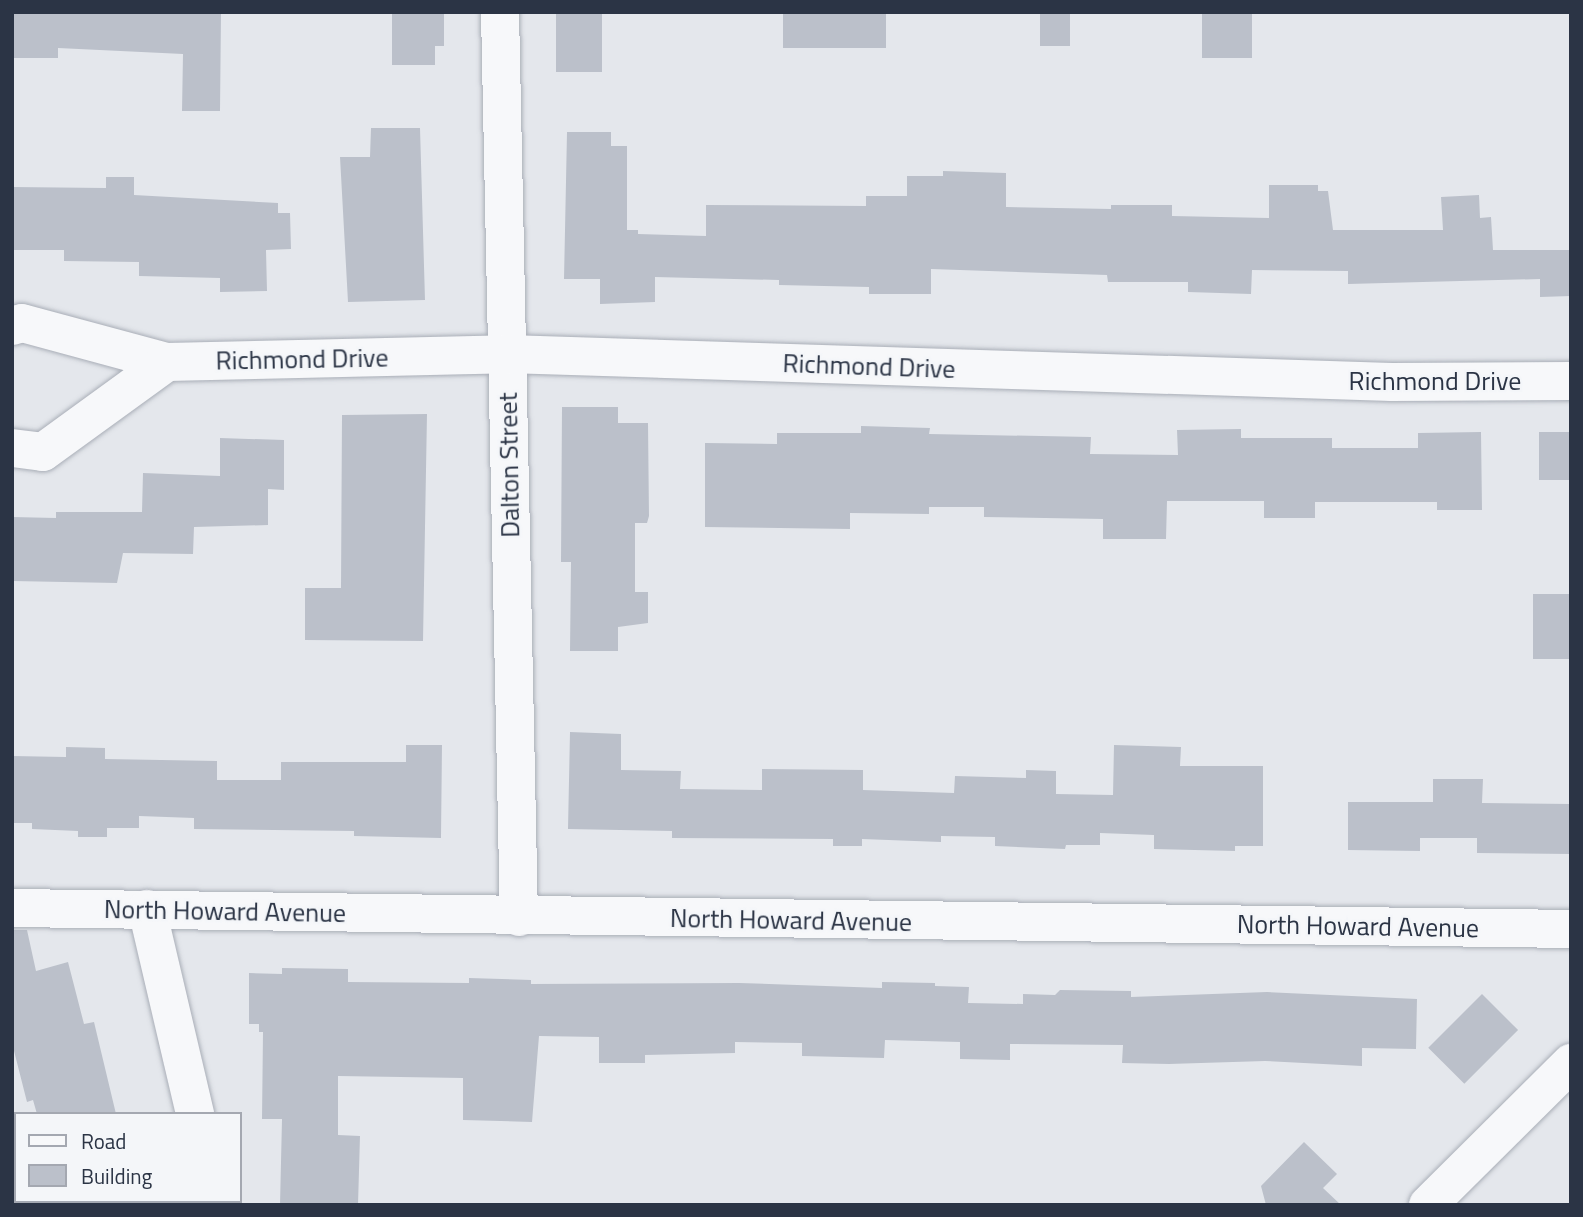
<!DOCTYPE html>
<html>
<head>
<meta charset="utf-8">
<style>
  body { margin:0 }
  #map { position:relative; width:1583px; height:1217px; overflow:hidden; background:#e4e7ec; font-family:"Titillium Web",sans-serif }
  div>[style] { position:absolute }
  .building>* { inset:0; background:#bbc0ca; transform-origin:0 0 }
  .roads { filter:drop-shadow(0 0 2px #a9aeb7) drop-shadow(0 0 2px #a9aeb7) }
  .minor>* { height:38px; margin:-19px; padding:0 19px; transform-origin:19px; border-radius:19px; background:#f7f8fa }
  span { translate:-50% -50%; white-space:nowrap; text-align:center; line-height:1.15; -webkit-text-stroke:5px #f4f6f9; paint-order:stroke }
  .street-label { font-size:26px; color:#2b3445 }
  .frame { position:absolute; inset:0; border:14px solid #2b3445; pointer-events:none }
  .legend { position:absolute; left:14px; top:1112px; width:228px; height:91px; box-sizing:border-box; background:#f4f6f9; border:2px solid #a4a8b1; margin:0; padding:9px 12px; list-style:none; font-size:21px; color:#2b3445 }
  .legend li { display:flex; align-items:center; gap:14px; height:35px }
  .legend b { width:35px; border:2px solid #a4a8b1 }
</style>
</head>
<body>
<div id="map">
  <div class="building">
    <i style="clip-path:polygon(12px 12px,221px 12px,220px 111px,182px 111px,183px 54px,58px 48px,58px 58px,12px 58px)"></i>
    <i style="clip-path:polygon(392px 12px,444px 12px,444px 46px,435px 46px,435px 65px,392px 65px)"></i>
    <i style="left:556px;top:12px;width:46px;height:60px"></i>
    <i style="left:783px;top:12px;width:103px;height:36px"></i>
    <i style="left:1040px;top:12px;width:30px;height:34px"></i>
    <i style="left:1202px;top:12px;width:50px;height:46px"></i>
    <i style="clip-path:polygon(371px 128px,420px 128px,425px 300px,348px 302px,340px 157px,370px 157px)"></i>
    <i style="clip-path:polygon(567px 132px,611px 132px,611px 146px,627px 146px,627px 230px,638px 230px,638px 234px,706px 236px,706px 205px,866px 206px,866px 196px,907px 196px,907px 176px,943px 176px,943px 171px,1006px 173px,1006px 207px,1111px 209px,1111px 205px,1172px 205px,1172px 216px,1269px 218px,1269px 185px,1318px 185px,1318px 191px,1328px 191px,1333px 230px,1443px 230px,1441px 197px,1479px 195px,1480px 218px,1491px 217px,1493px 250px,1571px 250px,1571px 296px,1540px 297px,1540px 279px,1348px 284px,1348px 271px,1252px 270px,1251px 294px,1188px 292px,1188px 282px,1108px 282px,1107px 275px,931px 269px,931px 294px,869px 294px,869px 287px,779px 285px,779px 280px,655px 277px,655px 302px,600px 304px,600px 279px,564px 279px)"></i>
    <i style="clip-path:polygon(106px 177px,134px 177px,134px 195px,278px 203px,278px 213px,290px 213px,291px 249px,266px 250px,267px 291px,220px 292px,220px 278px,139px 276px,139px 262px,64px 261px,64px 250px,12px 250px,12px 187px,106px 188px)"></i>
    <i style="clip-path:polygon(562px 407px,618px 407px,618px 423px,648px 423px,649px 516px,647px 523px,635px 523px,635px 592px,648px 592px,648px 623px,618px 627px,618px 651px,570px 651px,571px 562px,561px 562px)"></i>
    <i style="clip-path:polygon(427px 414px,423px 641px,305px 640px,305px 588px,341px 588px,342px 415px)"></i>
    <i style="clip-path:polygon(861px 426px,930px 428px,929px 434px,1091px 437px,1090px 454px,1178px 455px,1177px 430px,1241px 429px,1241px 438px,1332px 438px,1332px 448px,1418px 448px,1418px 433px,1481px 432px,1482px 510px,1437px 510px,1437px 502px,1315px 502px,1315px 518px,1264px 518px,1264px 501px,1167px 501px,1166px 539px,1103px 539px,1103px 519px,984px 517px,984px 507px,929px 507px,929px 514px,850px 513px,850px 529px,705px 527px,705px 443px,777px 444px,777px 433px,861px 433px)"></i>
    <i style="left:1539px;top:432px;width:32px;height:48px"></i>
    <i style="clip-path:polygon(220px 438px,284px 440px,284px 490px,268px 489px,268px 525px,194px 527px,193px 554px,123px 553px,117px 583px,12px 581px,12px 517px,56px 518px,56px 512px,142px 512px,143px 473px,220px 476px)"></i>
    <i style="left:1533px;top:594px;width:38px;height:65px"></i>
    <i style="clip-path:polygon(570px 732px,621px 734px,621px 770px,681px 771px,680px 789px,762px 790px,762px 769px,863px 770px,863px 790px,954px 793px,955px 776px,1026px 778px,1026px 770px,1056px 771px,1056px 794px,1113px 795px,1114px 745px,1181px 747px,1180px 766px,1263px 766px,1263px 846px,1235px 846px,1235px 851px,1154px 849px,1154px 835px,1100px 833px,1100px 845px,1066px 845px,1065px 849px,995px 846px,995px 837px,941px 836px,941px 842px,862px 839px,862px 846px,833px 846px,833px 839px,672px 838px,672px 831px,568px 829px)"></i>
    <i style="clip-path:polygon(406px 745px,442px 745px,441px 838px,354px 836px,354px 831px,194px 829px,194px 818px,139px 816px,139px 828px,107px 828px,107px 837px,78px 837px,78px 831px,32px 829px,32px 823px,12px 823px,12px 756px,66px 757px,66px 747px,105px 748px,105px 759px,217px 761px,217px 780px,281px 780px,281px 762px,406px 762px)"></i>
    <i style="clip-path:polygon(1433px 779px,1483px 779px,1482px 803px,1571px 804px,1571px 854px,1477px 853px,1477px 838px,1420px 838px,1420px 851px,1348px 850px,1348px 802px,1433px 802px)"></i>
    <i style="clip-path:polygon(12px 930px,27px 930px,36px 971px,68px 962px,84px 1024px,94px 1022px,116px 1114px,37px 1114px,33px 1100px,27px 1102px,12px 1043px)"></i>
    <i style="clip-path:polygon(282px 968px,348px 969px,348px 982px,469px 983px,469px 978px,531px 980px,531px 984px,739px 983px,882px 988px,882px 982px,935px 983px,935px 986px,969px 987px,968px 1003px,1023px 1004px,1023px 994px,1055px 995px,1060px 990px,1131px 991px,1131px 997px,1267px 992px,1417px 999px,1416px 1049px,1362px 1048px,1362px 1066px,1265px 1061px,1169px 1064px,1122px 1063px,1123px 1045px,1010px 1044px,1010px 1060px,960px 1059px,960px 1042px,885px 1040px,884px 1058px,802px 1056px,802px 1043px,735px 1042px,735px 1053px,645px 1055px,645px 1063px,599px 1063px,599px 1037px,539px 1036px,532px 1122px,463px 1120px,463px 1078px,338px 1076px,338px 1135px,360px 1136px,358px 1205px,280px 1205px,282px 1119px,262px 1119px,263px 1032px,259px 1032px,259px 1024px,249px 1024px,249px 973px,282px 974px)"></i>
    <i style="left:1482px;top:994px;width:51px;height:76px;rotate:45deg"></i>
    <i style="clip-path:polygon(1304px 1142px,1337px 1174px,1323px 1188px,1341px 1205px,1266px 1205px,1261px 1186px)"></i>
  </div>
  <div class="roads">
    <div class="minor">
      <i style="left:500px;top:12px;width:905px;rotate:88.8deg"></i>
      <i style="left:12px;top:326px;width:10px;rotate:-17deg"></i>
      <i style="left:22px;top:323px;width:150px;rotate:15.1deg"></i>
      <i style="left:167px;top:362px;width:340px;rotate:-1.3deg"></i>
      <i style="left:507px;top:354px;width:885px;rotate:1.81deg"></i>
      <i style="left:1392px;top:382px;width:179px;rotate:-0.3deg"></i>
      <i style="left:12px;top:448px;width:31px;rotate:7deg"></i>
      <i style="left:43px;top:452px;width:153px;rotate:-36deg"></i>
      <i style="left:12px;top:908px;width:1559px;rotate:0.77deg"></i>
      <i style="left:147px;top:909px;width:211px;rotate:76.8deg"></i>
      <i style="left:215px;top:1201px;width:4px;rotate:76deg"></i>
      <i style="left:1428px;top:1205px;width:202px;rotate:-44.8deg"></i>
    </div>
  </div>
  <div class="street-label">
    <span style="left:302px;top:359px;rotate:-1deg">Richmond Drive</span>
    <span style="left:869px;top:366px;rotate:2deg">Richmond Drive</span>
    <span style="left:1435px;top:381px">Richmond Drive</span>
    <span style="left:509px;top:465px;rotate:-91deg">Dalton Street</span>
    <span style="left:225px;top:911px;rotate:1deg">North Howard Avenue</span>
    <span style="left:791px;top:920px;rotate:1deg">North Howard Avenue</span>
    <span style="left:1358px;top:926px;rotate:1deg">North Howard Avenue</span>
  </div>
  <div class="frame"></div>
  <ul class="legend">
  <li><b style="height:9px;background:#f7f8fa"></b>Road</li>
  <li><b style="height:19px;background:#bbc0ca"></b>Building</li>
  </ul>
</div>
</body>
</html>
